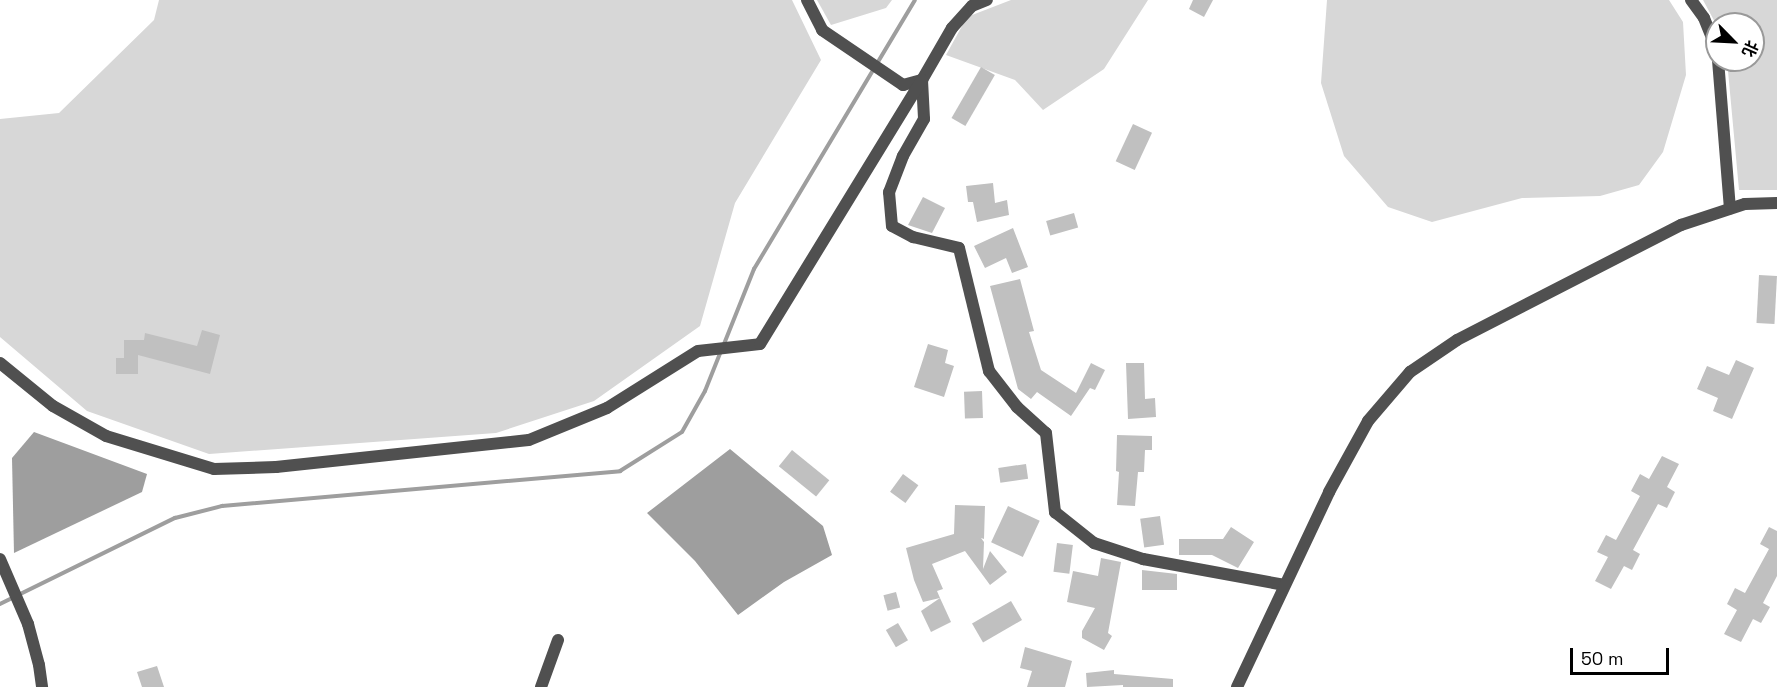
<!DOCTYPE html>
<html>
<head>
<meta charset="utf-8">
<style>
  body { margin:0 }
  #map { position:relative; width:1777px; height:687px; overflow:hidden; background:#fff; font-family:"Space Grotesk","Noto Sans SC",sans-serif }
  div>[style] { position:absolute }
  .green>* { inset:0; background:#d7d7d7 }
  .water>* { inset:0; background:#9e9e9e }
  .stream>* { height:4px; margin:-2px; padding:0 2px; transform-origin:2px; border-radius:2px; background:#9e9e9e }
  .building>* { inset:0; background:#c0c0c0; transform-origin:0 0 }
  .minor>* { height:12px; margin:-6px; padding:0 6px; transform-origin:6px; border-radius:6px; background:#505050 }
  .tertiary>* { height:12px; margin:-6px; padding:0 6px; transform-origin:6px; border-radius:6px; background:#505050 }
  span { translate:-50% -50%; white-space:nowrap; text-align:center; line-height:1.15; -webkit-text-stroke:5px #fff; paint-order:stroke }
  .north { position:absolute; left:1705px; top:12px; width:60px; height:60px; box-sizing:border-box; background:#fff; border:2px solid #999; border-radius:50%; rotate:114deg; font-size:16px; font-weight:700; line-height:24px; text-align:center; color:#000 }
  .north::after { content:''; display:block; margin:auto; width:21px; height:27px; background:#000; clip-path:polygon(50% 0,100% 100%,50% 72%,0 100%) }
  .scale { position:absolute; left:1570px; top:648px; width:99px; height:27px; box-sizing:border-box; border:3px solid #000; border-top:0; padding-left:8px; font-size:18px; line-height:21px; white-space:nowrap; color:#000; -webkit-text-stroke:4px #fff; paint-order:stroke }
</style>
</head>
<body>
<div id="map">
  <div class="green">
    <i style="clip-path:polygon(159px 0,792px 0,821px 60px,735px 203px,700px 326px,594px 401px,496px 433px,209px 454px,87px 411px,0 337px,0 119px,59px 113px,154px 20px)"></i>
    <i style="clip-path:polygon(817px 0,892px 0,886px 8px,831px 25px)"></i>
    <i style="clip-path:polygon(1011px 0,1148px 0,1104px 69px,1043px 110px,1015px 80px,946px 55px,967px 17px)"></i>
    <i style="clip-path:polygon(1327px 0,1669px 0,1683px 22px,1686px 75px,1663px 152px,1639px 185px,1600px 196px,1522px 198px,1432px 222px,1388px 207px,1344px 156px,1321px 83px)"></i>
    <i style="clip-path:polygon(1703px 0,1777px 0,1777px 190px,1739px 190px,1727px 60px,1753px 60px,1753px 24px,1717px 26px)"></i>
  </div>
  <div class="water">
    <i style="clip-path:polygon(34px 432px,147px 474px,142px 492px,14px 553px,12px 458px)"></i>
    <i style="clip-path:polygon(730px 449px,823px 526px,832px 555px,784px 582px,738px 615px,695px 561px,647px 513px)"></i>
  </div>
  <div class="stream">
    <i style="left:724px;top:344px;width:81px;rotate:-68.2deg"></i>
    <i style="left:754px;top:269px;width:313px;rotate:-59.1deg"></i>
    <i style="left:0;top:604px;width:195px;rotate:-26.2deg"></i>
    <i style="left:175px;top:518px;width:49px;rotate:-14.3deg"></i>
    <i style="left:222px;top:506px;width:400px;rotate:-5deg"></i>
    <i style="left:620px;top:471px;width:73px;rotate:-32.2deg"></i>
    <i style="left:682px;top:432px;width:47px;rotate:-60.7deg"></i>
    <i style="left:705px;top:391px;width:43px;rotate:-68.2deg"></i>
  </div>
  <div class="building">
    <i style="clip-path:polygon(1193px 0,1213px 0,1204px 17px,1189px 9px)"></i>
    <i style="left:981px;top:67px;width:16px;height:59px;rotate:30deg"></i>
    <i style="left:1133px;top:124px;width:21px;height:41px;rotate:25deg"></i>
    <i style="clip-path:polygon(993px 183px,995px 203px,1007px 200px,1009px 215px,977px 222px,973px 202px,968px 202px,966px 186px)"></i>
    <i style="clip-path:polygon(923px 197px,945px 208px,932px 233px,908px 225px)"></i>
    <i style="left:1074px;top:213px;width:15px;height:29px;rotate:74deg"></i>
    <i style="clip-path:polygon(1013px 228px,1028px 267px,1012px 273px,1006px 258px,985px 268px,974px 246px)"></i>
    <i style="left:1759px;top:275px;width:18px;height:48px;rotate:3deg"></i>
    <i style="clip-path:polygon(1020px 279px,1034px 331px,1029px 332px,1041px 370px,1076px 393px,1091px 363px,1105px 370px,1095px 390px,1090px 388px,1071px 416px,1037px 392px,1031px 399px,1018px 389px,990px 286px)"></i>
    <i style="clip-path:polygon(202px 330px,220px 335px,210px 374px,138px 355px,138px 374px,116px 374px,116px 358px,124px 358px,124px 340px,144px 340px,145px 333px,197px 346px)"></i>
    <i style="clip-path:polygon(928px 344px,948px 350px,945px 363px,954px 366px,944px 397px,914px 387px)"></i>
    <i style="clip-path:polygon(1736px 360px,1754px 368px,1732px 419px,1713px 411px,1718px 398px,1697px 389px,1707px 366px,1729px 375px)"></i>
    <i style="clip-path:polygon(1126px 363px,1144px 363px,1145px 399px,1155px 398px,1156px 417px,1128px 419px)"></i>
    <i style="left:982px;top:391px;width:27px;height:18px;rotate:88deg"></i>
    <i style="clip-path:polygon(1117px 435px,1152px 436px,1152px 450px,1145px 450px,1144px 472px,1138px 472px,1135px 506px,1117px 505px,1119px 472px,1116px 471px)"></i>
    <i style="left:792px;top:450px;width:48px;height:21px;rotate:39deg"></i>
    <i style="clip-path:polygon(1662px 456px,1679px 464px,1667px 487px,1675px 492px,1667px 508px,1658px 504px,1633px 550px,1640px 554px,1632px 570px,1624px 566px,1611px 589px,1595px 581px,1608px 557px,1597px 552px,1606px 535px,1616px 540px,1640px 496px,1631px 491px,1640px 474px,1649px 479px)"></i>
    <i style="left:1026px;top:464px;width:15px;height:28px;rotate:82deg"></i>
    <i style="left:903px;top:474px;width:19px;height:22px;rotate:36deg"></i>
    <i style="clip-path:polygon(955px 505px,985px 506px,984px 539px,981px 538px,984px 542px,983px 569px,990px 551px,1007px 572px,990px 585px,965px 551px,932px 564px,943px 589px,937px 591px,940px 598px,923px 602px,914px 580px,906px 548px,954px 534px)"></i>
    <i style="left:1008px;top:506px;width:35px;height:40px;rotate:25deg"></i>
    <i style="left:1160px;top:516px;width:29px;height:20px;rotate:82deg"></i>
    <i style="clip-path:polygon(1231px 527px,1254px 542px,1238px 568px,1212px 555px,1179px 555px,1179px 539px,1223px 539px)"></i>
    <i style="clip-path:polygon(1769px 527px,1777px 531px,1777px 576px,1763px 603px,1770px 607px,1761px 623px,1753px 619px,1741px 642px,1724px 634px,1737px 610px,1727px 604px,1735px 588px,1745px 593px,1769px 549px,1760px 544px)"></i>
    <i style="left:1057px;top:543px;width:16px;height:29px;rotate:7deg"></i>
    <i style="clip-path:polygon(1101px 558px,1121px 562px,1108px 633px,1112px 636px,1104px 650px,1082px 638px,1082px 631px,1095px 608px,1067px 602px,1073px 571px,1098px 576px)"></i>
    <i style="clip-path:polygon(1142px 570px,1177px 574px,1177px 590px,1142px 590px)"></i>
    <i style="left:896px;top:592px;width:16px;height:13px;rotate:75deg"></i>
    <i style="clip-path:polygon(940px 598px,951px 622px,931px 632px,921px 611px)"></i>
    <i style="left:1011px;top:601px;width:22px;height:45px;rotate:60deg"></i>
    <i style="left:898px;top:623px;width:20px;height:14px;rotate:60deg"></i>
    <i style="clip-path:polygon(1025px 647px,1072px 661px,1065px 687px,1027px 687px,1032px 671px,1020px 668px)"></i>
    <i style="clip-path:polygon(157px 666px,164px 687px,142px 687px,137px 672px)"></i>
    <i style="clip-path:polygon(1114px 670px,1114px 674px,1173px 679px,1173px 687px,1123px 687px,1123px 685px,1087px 687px,1086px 673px)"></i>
  </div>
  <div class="minor">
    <i style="left:922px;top:80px;width:39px;rotate:87deg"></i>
    <i style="left:924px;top:119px;width:43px;rotate:119.6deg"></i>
    <i style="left:903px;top:156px;width:39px;rotate:111deg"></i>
    <i style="left:889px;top:192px;width:34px;rotate:85deg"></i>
    <i style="left:892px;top:226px;width:24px;rotate:28deg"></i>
    <i style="left:913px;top:237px;width:47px;rotate:13.4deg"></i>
    <i style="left:959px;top:248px;width:127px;rotate:76.3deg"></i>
    <i style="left:989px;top:371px;width:46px;rotate:52.1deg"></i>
    <i style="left:1017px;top:407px;width:39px;rotate:42deg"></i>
    <i style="left:1046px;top:433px;width:80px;rotate:83.5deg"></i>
    <i style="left:1055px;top:512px;width:50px;rotate:38.5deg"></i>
    <i style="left:1094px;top:543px;width:52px;rotate:18.1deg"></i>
    <i style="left:1143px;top:559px;width:144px;rotate:10.4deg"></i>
    <i style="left:0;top:559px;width:71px;rotate:66.7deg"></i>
    <i style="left:28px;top:624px;width:42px;rotate:75deg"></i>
    <i style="left:39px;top:665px;width:22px;rotate:82deg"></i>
    <i style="left:541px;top:687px;width:50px;rotate:-70.1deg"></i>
  </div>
  <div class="tertiary">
    <i style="left:807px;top:0;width:34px;rotate:63deg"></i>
    <i style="left:822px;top:30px;width:98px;rotate:34.2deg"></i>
    <i style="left:903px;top:85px;width:20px;rotate:-15deg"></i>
    <i style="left:922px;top:80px;width:60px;rotate:-60deg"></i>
    <i style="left:952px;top:28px;width:30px;rotate:-48deg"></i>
    <i style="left:972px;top:6px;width:16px;rotate:-22deg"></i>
    <i style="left:1691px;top:0;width:22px;rotate:54deg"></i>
    <i style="left:1704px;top:18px;width:35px;rotate:68deg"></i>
    <i style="left:1718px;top:60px;width:149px;rotate:85.4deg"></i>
    <i style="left:0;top:363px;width:68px;rotate:39.1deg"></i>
    <i style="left:53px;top:406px;width:61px;rotate:29.5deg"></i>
    <i style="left:106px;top:436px;width:113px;rotate:17deg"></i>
    <i style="left:214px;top:469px;width:62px;rotate:-1.8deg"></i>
    <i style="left:276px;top:467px;width:254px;rotate:-6.1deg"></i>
    <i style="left:529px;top:440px;width:84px;rotate:-22.3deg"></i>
    <i style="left:607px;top:408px;width:107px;rotate:-32.1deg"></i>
    <i style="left:698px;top:351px;width:62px;rotate:-6.4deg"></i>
    <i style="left:760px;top:344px;width:310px;rotate:-58.5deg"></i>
    <i style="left:1237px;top:687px;width:216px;rotate:-64.7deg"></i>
    <i style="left:1329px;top:492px;width:81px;rotate:-61.2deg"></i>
    <i style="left:1368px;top:421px;width:65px;rotate:-49.4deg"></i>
    <i style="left:1410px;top:372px;width:57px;rotate:-34.2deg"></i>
    <i style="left:1457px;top:340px;width:252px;rotate:-27.2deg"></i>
    <i style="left:1681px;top:225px;width:67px;rotate:-18.2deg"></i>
    <i style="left:1745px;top:204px;width:32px;rotate:-2deg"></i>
  </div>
  <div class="north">北</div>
  <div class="scale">50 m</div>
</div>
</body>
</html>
